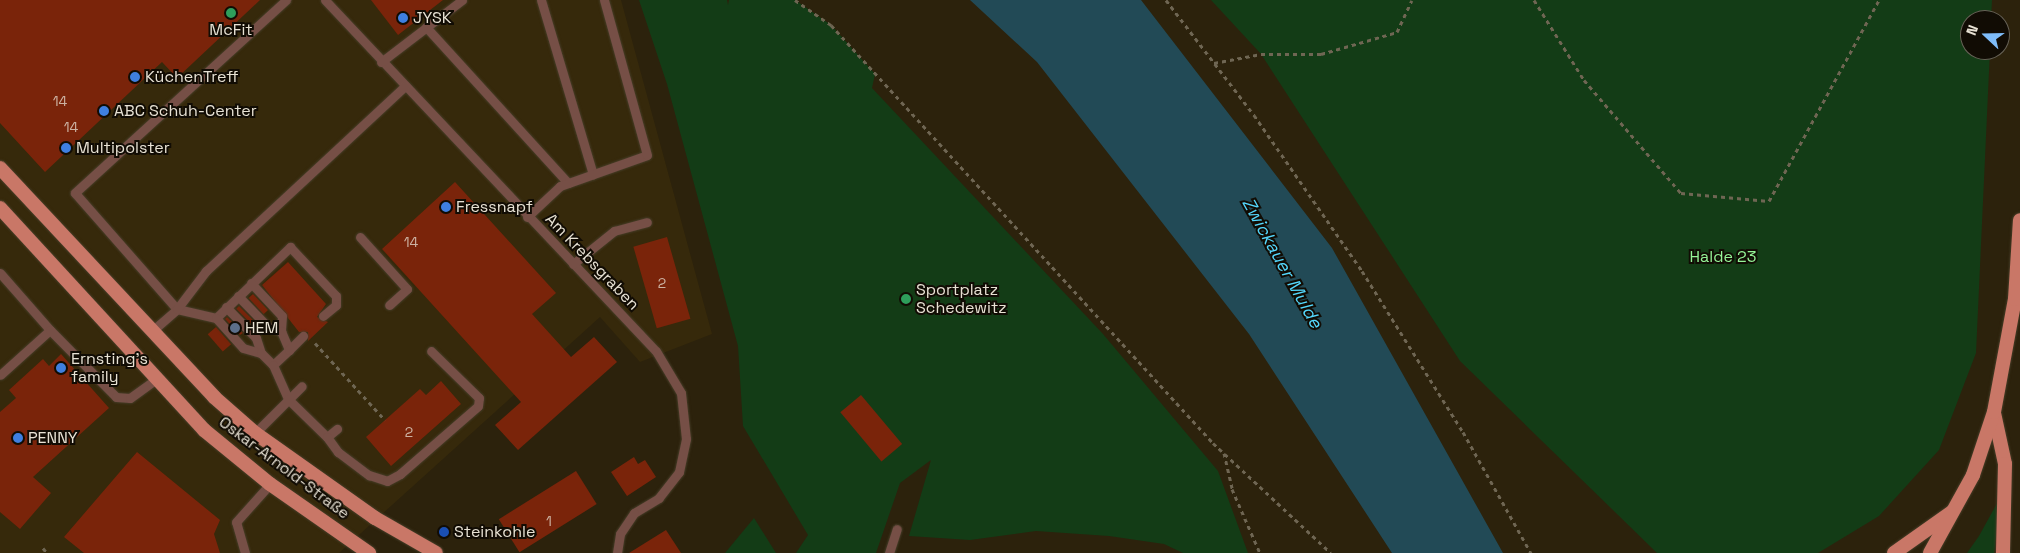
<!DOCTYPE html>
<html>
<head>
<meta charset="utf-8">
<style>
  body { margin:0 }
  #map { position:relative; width:2020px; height:553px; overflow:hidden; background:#2c220c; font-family:"Space Grotesk",sans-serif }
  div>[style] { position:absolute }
  .built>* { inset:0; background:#36290b }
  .green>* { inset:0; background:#133c16 }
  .water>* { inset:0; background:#224a56 }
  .building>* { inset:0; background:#7a240a; transform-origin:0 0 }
  .path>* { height:3px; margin-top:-1.5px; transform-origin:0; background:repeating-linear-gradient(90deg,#6f6653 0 4px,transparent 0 8px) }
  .roads { filter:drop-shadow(0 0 1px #463d28) drop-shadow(0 0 1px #463d28) }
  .service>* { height:9px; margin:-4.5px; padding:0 4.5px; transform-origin:4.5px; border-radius:4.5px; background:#764f46 }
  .primary>* { height:14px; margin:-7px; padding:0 7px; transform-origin:7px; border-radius:7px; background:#c97767 }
  .dots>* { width:14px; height:14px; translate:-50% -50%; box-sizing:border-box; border:2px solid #110c04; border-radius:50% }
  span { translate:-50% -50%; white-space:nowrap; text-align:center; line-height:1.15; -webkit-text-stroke:4px #110c04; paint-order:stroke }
  .number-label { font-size:14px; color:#ccb2a2 }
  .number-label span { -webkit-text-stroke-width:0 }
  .poi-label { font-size:16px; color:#e8e2d4 }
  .left { translate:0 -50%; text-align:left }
  .park-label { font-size:16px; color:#95f497 }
  .street-label { font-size:16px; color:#e8e2d4 }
  .water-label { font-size:18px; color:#54d7fc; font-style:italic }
  .north { position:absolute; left:1960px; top:10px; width:50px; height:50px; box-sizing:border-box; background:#110c04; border:1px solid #676257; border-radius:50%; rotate:291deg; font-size:14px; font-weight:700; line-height:20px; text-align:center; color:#e8e2d4 }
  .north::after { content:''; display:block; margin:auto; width:18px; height:22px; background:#7fbdfa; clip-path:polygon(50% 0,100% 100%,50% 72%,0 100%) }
</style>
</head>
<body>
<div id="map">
  <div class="built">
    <i style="clip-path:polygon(0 0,621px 0,712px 334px,640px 362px,600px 317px,339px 553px,0 553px)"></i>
  </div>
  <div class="green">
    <i style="clip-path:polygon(639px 0,727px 0,728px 5px,729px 0,795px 0,831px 25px,875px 74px,872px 88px,1103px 334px,1218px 471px,1248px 553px,1183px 553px,1164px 544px,1109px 536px,1036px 531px,970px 540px,909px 536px,931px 460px,900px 483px,876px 553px,796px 553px,808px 535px,743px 426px,738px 346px,667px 84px)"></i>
    <i style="clip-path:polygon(1211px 0,1992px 0,1991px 20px,1970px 20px,1970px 50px,1990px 50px,1976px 353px,1939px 450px,1879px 516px,1818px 553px,1657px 553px,1460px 361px,1261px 54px)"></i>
    <i style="clip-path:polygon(2001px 496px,1994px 553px,1967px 553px,1979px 536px)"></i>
    <i style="clip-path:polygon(754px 518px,776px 553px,725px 553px)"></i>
  </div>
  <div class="water">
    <i style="clip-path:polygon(970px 0,1141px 0,1332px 248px,1503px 553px,1392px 553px,1249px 334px,1037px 62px)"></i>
  </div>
  <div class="building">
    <i style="clip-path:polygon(0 0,260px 0,177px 78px,162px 62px,45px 172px,0 123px)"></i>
    <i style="clip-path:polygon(371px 0,443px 0,398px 35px)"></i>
    <i style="clip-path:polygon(455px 182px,556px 293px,532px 314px,571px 357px,594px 337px,617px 362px,518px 450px,495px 425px,521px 402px,382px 249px)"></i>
    <i style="left:667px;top:237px;width:85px;height:35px;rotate:74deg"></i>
    <i style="clip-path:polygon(288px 262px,326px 304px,317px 317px,328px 322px,308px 341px,308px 332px,299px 332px,262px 285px)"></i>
    <i style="left:253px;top:294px;width:22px;height:6px;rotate:47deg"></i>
    <i style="left:239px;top:306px;width:23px;height:4px;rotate:45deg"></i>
    <i style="clip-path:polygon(227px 317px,243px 333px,240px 335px,225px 319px)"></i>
    <i style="left:216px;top:327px;width:23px;height:11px;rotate:49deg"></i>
    <i style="clip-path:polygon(61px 354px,109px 408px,33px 477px,51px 493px,20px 529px,0 512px,0 412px,16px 398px,9px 390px,43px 359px,49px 366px)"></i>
    <i style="clip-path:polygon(441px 381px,461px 404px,391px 466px,366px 437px,420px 389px,426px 395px)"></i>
    <i style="left:861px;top:395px;width:64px;height:27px;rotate:50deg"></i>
    <i style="clip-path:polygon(137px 452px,220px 520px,214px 534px,220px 553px,84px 553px,64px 537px)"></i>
    <i style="clip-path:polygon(634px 457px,638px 464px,645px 460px,656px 477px,627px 496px,611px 472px)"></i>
    <i style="left:576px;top:471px;width:39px;height:91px;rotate:58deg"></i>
    <i style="clip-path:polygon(666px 530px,681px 553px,629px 553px)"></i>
  </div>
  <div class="path">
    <i style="left:795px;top:0;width:44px;rotate:34.8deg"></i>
    <i style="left:831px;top:25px;width:566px;rotate:47.58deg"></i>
    <i style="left:1213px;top:443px;width:161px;rotate:43deg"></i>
    <i style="left:1166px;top:0;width:145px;rotate:52.6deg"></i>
    <i style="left:1254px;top:115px;width:190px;rotate:55.3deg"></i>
    <i style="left:1362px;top:271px;width:190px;rotate:57.9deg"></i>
    <i style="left:1463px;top:432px;width:139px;rotate:60.7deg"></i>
    <i style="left:1534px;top:0;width:94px;rotate:58deg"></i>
    <i style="left:1584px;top:80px;width:149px;rotate:49.4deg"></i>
    <i style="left:1681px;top:193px;width:88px;rotate:5.2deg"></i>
    <i style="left:1769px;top:201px;width:229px;rotate:-61.3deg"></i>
    <i style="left:1214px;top:63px;width:48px;rotate:-10.8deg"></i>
    <i style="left:1261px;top:54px;width:60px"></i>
    <i style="left:1321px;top:54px;width:79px;rotate:-16.1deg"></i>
    <i style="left:1397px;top:32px;width:35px;rotate:-65deg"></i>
    <i style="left:315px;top:343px;width:104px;rotate:47.7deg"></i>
    <i style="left:1224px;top:453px;width:37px;rotate:77deg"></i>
    <i style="left:1232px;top:489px;width:70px;rotate:66.4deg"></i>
    <i style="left:43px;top:548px;width:6px;rotate:51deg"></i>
  </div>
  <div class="roads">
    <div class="service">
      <i style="left:286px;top:0;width:286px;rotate:137.6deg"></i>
      <i style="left:75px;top:193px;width:154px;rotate:48.7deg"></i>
      <i style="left:177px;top:309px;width:40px;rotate:13deg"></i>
      <i style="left:216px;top:318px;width:103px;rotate:-43.8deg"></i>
      <i style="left:290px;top:247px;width:67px;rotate:46.8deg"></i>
      <i style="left:336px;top:296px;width:9px;rotate:90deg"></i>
      <i style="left:336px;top:305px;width:17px;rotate:140deg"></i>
      <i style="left:325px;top:0;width:482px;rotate:46.7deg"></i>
      <i style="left:656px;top:351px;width:49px;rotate:59.2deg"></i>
      <i style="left:681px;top:393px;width:46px;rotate:83.8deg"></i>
      <i style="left:686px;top:439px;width:34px;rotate:102deg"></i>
      <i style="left:679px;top:472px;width:33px;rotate:128deg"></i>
      <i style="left:659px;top:498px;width:29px;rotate:149deg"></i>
      <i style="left:634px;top:513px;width:25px;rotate:124deg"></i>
      <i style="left:620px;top:534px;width:19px;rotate:99deg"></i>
      <i style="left:541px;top:0;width:182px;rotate:73.4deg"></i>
      <i style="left:426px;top:27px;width:211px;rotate:47.7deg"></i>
      <i style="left:381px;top:62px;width:102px;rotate:-37.4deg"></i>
      <i style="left:527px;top:217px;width:45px;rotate:-43.2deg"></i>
      <i style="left:560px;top:186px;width:92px;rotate:-19.6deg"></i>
      <i style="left:647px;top:155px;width:161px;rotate:-105.5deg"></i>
      <i style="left:360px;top:237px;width:70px;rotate:47.9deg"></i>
      <i style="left:407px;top:289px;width:24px;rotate:138deg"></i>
      <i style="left:573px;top:264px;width:53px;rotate:-38.8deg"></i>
      <i style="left:614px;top:231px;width:34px;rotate:-15deg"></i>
      <i style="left:0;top:273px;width:76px;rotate:48.7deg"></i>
      <i style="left:50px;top:330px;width:67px;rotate:138deg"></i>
      <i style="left:251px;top:283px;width:45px;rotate:46.8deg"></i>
      <i style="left:282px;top:316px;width:15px;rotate:94deg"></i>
      <i style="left:238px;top:296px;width:43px;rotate:45.9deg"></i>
      <i style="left:268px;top:327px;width:14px;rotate:17deg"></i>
      <i style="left:281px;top:331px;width:21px;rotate:67deg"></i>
      <i style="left:289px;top:350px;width:22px;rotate:137deg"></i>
      <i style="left:226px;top:307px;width:43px;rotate:45.9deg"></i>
      <i style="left:256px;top:338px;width:16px;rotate:72deg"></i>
      <i style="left:216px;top:318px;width:40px;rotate:48deg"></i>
      <i style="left:243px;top:348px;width:19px;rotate:16deg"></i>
      <i style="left:261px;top:353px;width:17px;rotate:45deg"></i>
      <i style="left:273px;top:365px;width:37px;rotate:66deg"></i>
      <i style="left:288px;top:399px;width:54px;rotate:44.3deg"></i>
      <i style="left:327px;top:437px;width:13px;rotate:-39deg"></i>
      <i style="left:50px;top:330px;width:94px;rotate:45.4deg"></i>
      <i style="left:116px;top:397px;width:14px;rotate:4deg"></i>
      <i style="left:130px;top:398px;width:31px;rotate:-36deg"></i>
      <i style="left:152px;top:331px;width:33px;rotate:-41deg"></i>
      <i style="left:177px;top:309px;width:48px;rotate:-52.7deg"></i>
      <i style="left:206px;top:271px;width:272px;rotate:-42.9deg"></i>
      <i style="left:289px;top:350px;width:20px;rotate:-45deg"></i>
      <i style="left:255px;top:433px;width:66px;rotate:-45deg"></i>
      <i style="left:327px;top:437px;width:19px;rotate:54deg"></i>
      <i style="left:338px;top:452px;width:39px;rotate:37deg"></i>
      <i style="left:369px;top:475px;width:19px;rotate:18deg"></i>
      <i style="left:387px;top:481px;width:15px;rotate:-28deg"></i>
      <i style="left:400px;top:474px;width:103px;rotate:-41.1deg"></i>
      <i style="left:478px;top:406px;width:8px;rotate:-83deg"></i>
      <i style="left:479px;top:398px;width:67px;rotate:-135.6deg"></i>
      <i style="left:245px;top:553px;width:32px;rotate:-106deg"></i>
      <i style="left:236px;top:522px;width:51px;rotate:-48.2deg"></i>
      <i style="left:889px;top:553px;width:25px;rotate:-72deg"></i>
    </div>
    <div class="primary">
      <i style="left:0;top:168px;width:313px;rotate:46.9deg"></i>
      <i style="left:214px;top:397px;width:55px;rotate:41.3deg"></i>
      <i style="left:255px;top:433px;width:147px;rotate:35.3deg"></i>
      <i style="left:375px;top:518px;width:70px;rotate:29.8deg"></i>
      <i style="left:0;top:208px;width:301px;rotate:47.4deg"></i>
      <i style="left:204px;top:430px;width:85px;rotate:39.3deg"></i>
      <i style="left:270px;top:484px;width:121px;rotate:34.9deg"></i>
      <i style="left:1994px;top:413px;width:52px;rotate:77.8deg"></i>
      <i style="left:2005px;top:464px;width:89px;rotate:91.3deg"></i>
      <i style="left:1894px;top:553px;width:71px;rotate:-35.3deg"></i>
      <i style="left:1930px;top:553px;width:89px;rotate:-61.1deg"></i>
      <i style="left:1973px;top:475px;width:66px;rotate:-71.6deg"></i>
      <i style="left:1994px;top:412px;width:115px;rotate:-79.5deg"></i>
      <i style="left:2015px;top:299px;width:79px;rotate:-86.4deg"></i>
    </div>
  </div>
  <div class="dots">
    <i style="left:231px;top:13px;background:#2e9e5b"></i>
    <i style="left:403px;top:18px;background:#3f7fe0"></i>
    <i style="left:135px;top:77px;background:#3f7fe0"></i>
    <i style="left:104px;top:111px;background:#3f7fe0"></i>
    <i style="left:66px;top:148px;background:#3f7fe0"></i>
    <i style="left:446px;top:207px;background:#3f7fe0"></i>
    <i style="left:906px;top:299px;background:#2e9e5b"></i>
    <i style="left:235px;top:328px;background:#5c6f8a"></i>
    <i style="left:61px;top:368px;background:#3f7fe0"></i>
    <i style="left:18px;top:438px;background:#3f7fe0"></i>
    <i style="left:444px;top:532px;background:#1a4fb4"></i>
  </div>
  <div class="number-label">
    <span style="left:60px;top:101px">14</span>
    <span style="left:71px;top:127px">14</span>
    <span style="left:411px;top:242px">14</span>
    <span style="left:662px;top:283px">2</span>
    <span style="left:409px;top:432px">2</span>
    <span style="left:549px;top:521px">1</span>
  </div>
  <div class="poi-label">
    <span class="left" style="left:413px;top:18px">JYSK</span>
    <span style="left:231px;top:30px">McFit</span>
    <span class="left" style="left:145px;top:77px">KüchenTreff</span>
    <span class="left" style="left:114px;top:111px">ABC Schuh-Center</span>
    <span class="left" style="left:76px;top:148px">Multipolster</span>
    <span class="left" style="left:456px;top:207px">Fressnapf</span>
    <span class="left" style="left:916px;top:299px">Sportplatz<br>Schedewitz</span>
    <span class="left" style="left:245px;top:328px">HEM</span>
    <span class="left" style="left:71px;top:368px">Ernsting's<br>family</span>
    <span class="left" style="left:28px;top:438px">PENNY</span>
    <span class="left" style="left:454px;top:532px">Steinkohle</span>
  </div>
  <div class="park-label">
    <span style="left:1723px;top:257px">Halde 23</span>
  </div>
  <div class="street-label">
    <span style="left:592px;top:262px;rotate:46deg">Am Krebsgraben</span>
    <span style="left:284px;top:468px;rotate:37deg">Oskar-Arnold-Straße</span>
  </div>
  <div class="water-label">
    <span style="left:1282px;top:263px;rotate:61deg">Zwickauer Mulde</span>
  </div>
  <div class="north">N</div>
</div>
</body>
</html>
